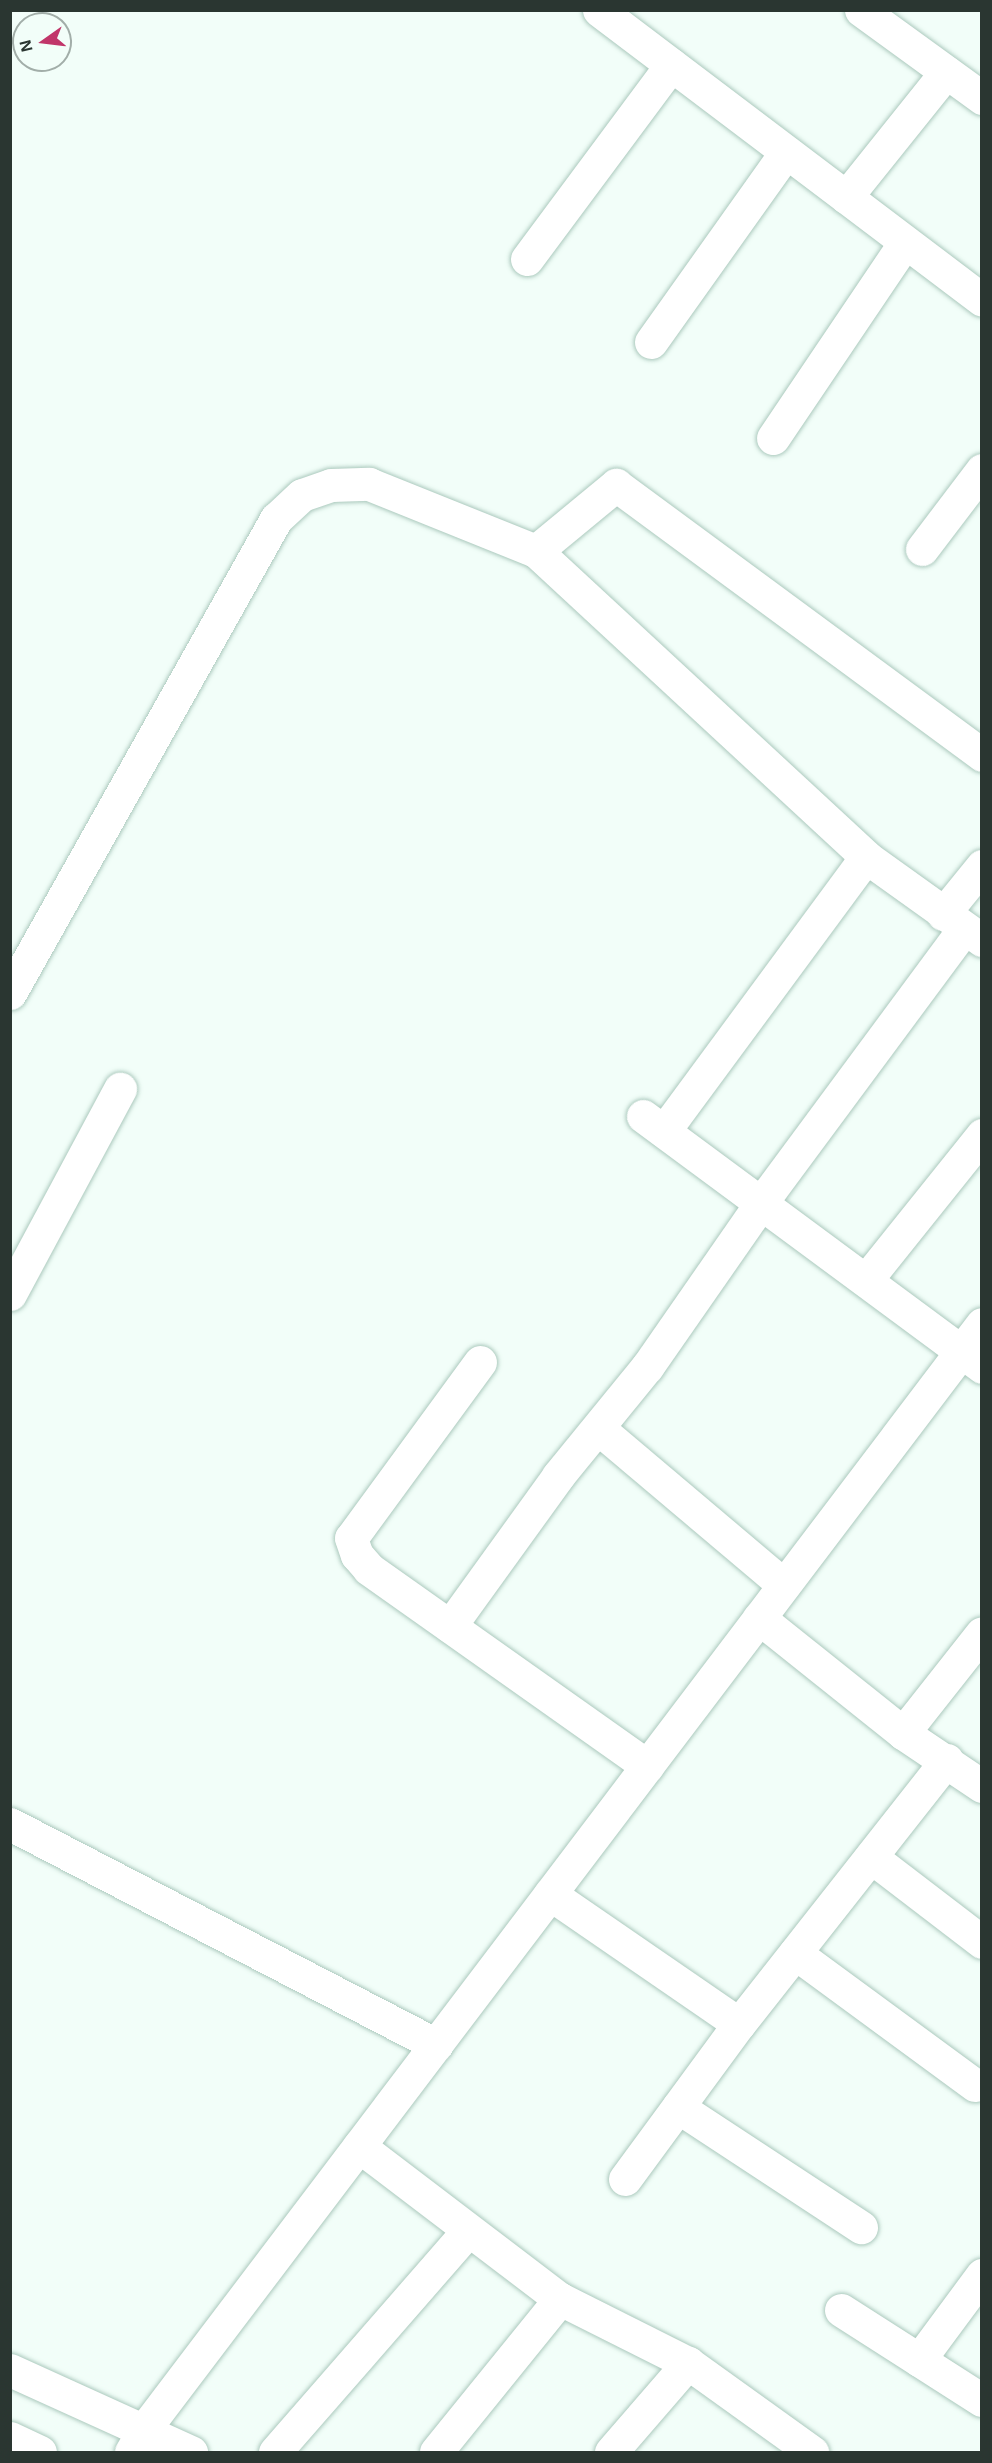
<!DOCTYPE html>
<html>
<head>
<meta charset="utf-8">
<style>
  body { margin:0 }
  #map { position:relative; width:992px; height:2463px; overflow:hidden; background:#f2fef9; font-family:Arial,sans-serif }
  div>[style] { position:absolute }
  .roads { filter:drop-shadow(0 0 2px #abc9bd) drop-shadow(0 0 2px #abc9bd) }
  .minor>* { height:33px; margin:-16.5px; padding:0 16.5px; transform-origin:16.5px; border-radius:16.5px; background:#fff }
  .tertiary>* { height:33px; margin:-16.5px; padding:0 16.5px; transform-origin:16.5px; border-radius:16.5px; background:#fff }
  span { translate:-50% -50%; white-space:nowrap; text-align:center; line-height:1.15; -webkit-text-stroke:6px #f2fef9; paint-order:stroke }
  .frame { position:absolute; inset:0; border:12px solid #2a3631; pointer-events:none }
  .north { position:absolute; left:12px; top:12px; width:60px; height:60px; box-sizing:border-box; background:#f2fef9; border:2px solid #a2aea9; border-radius:50%; rotate:256deg; font-size:16px; font-weight:700; line-height:24px; text-align:center; color:#2a3631 }
  .north::after { content:''; display:block; margin:auto; width:21px; height:27px; background:#c1366a; clip-path:polygon(50% 0,100% 100%,50% 72%,0 100%) }
</style>
</head>
<body>
<div id="map">
  <div class="roads">
    <div class="minor">
      <i style="left:599px;top:10px;width:480px;rotate:37.1deg"></i>
      <i style="left:861px;top:10px;width:150px;rotate:36deg"></i>
      <i style="left:846px;top:197px;width:160px;rotate:-51.3deg"></i>
      <i style="left:527px;top:259px;width:242px;rotate:-53.4deg"></i>
      <i style="left:651px;top:342px;width:233px;rotate:-54.6deg"></i>
      <i style="left:773px;top:438px;width:236px;rotate:-56deg"></i>
      <i style="left:922px;top:549px;width:99px;rotate:-52.8deg"></i>
      <i style="left:536px;top:551px;width:104px;rotate:-39.5deg"></i>
      <i style="left:616px;top:485px;width:455px;rotate:36.4deg"></i>
      <i style="left:943px;top:914px;width:62px;rotate:-50.9deg"></i>
      <i style="left:10px;top:993px;width:544px;rotate:-60.7deg"></i>
      <i style="left:276px;top:519px;width:35px;rotate:-43deg"></i>
      <i style="left:302px;top:495px;width:31px;rotate:-19deg"></i>
      <i style="left:331px;top:485px;width:38px;rotate:-2deg"></i>
      <i style="left:369px;top:484px;width:180px;rotate:21.9deg"></i>
      <i style="left:536px;top:551px;width:450px;rotate:42.8deg"></i>
      <i style="left:866px;top:857px;width:143px;rotate:35.6deg"></i>
      <i style="left:643px;top:1116px;width:422px;rotate:36.5deg"></i>
      <i style="left:664px;top:1131px;width:340px;rotate:-53.6deg"></i>
      <i style="left:866px;top:1280px;width:186px;rotate:-51.3deg"></i>
      <i style="left:10px;top:1294px;width:233px;rotate:-61.8deg"></i>
      <i style="left:480px;top:1362px;width:218px;rotate:126.2deg"></i>
      <i style="left:351px;top:1538px;width:18px;rotate:71deg"></i>
      <i style="left:357px;top:1555px;width:18px;rotate:49deg"></i>
      <i style="left:369px;top:1569px;width:341px;rotate:35.3deg"></i>
      <i style="left:598px;top:1428px;width:243px;rotate:40.2deg"></i>
      <i style="left:759px;top:1618px;width:184px;rotate:38.6deg"></i>
      <i style="left:903px;top:1733px;width:95px;rotate:33.9deg"></i>
      <i style="left:450px;top:1626px;width:185px;rotate:-54.2deg"></i>
      <i style="left:558px;top:1476px;width:141px;rotate:-50.8deg"></i>
      <i style="left:647px;top:1367px;width:200px;rotate:-55.2deg"></i>
      <i style="left:761px;top:1203px;width:341px;rotate:-53.5deg"></i>
      <i style="left:903px;top:1733px;width:127px;rotate:-51.7deg"></i>
      <i style="left:10px;top:1824px;width:480px;rotate:27.4deg"></i>
      <i style="left:871px;top:1857px;width:140px;rotate:37.4deg"></i>
      <i style="left:550px;top:1894px;width:229px;rotate:34.5deg"></i>
      <i style="left:739px;top:2024px;width:336px;rotate:-51.8deg"></i>
      <i style="left:795px;top:1953px;width:223px;rotate:36.3deg"></i>
      <i style="left:678px;top:2107px;width:219px;rotate:33.3deg"></i>
      <i style="left:359px;top:2146px;width:253px;rotate:37.3deg"></i>
      <i style="left:560px;top:2299px;width:143px;rotate:26.6deg"></i>
      <i style="left:688px;top:2363px;width:153px;rotate:35.7deg"></i>
      <i style="left:625px;top:2179px;width:192px;rotate:-53.7deg"></i>
      <i style="left:841px;top:2310px;width:167px;rotate:32.6deg"></i>
      <i style="left:919px;top:2360px;width:106px;rotate:-53.5deg"></i>
      <i style="left:131px;top:2452px;width:24px;rotate:-60deg"></i>
      <i style="left:143px;top:2431px;width:1389px;rotate:-52.84deg"></i>
      <i style="left:275px;top:2452px;width:293px;rotate:-48.9deg"></i>
      <i style="left:436px;top:2452px;width:197px;rotate:-51deg"></i>
      <i style="left:611px;top:2452px;width:118px;rotate:-49.1deg"></i>
    </div>
    <div class="tertiary">
      <i style="left:10px;top:2370px;width:199px;rotate:24.4deg"></i>
      <i style="left:10px;top:2438px;width:33px;rotate:25deg"></i>
    </div>
  </div>
  <div class="frame"></div>
  <div class="north">N</div>
</div>
</body>
</html>
